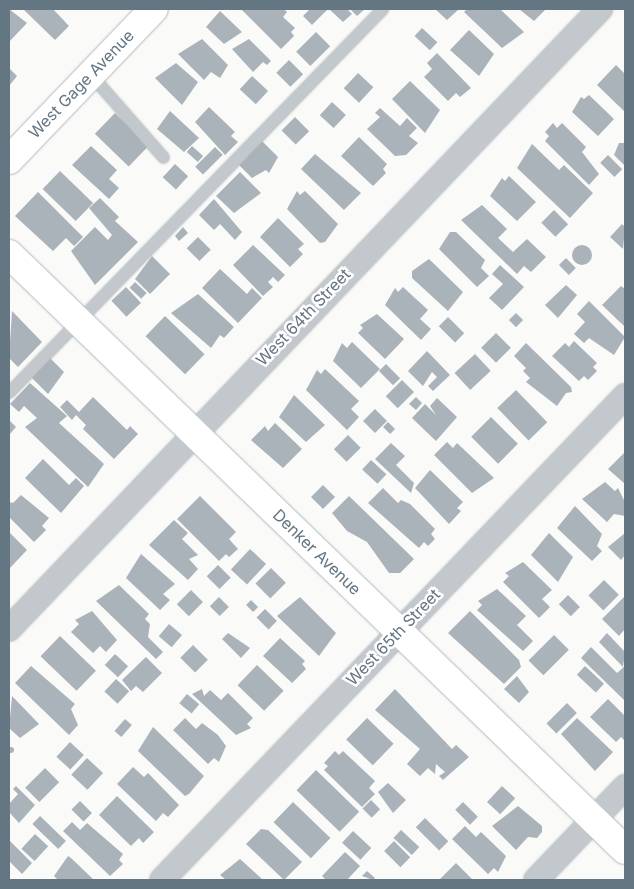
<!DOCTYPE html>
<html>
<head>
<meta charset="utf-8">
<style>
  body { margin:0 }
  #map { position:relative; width:634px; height:889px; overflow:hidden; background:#fafaf8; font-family:Inter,sans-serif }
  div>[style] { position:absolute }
  .building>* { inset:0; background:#aab3b9; transform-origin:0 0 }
  .round { border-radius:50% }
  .roads { filter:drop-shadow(0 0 1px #b3babf) drop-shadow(0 0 1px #b3babf) }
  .lane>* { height:11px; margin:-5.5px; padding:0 5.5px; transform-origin:5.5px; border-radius:5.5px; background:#c3c8cc }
  .street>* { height:24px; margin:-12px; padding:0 12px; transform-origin:12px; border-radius:12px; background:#c3c8cc }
  .secondary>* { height:28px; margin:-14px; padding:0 14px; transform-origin:14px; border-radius:14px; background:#fff }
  span { translate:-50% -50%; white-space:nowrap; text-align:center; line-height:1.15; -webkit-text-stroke:5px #fff; paint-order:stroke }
  .street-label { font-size:16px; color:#657683 }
  .frame { position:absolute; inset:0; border:10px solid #657683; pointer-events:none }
</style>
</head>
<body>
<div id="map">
  <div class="building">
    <i style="clip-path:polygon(9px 9px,27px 23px,9px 42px)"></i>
    <i style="clip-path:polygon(23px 9px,53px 9px,69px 26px,55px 40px)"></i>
    <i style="clip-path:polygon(241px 9px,284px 9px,287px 12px,283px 17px,295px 28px,291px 32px,294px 36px,281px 49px)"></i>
    <i style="clip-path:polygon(310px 9px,328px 9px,312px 25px,303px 16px)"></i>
    <i style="clip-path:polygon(329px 9px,347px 9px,352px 14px,343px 22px)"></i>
    <i style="clip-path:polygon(350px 9px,365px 9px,357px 16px)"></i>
    <i style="clip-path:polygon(435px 9px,457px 9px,458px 10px,447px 20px)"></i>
    <i style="clip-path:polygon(467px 9px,500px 9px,524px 32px,502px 48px,464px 12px)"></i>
    <i style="clip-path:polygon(519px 9px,546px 9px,534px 21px)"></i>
    <i style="clip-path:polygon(220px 11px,242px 32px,224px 44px,206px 27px)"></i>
    <i style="left:422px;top:28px;width:21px;height:11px;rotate:43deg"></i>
    <i style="clip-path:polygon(469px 30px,494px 54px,479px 76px,450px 50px)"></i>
    <i style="left:316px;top:32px;width:20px;height:28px;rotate:45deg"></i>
    <i style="clip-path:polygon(202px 39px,228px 65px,220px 78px,211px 72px,204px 80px,178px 54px)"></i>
    <i style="clip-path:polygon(249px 39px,271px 61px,267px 65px,263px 62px,253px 72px,232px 49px)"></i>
    <i style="clip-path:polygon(437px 53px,471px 88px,460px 97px,456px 93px,448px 101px,424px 77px,432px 69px,427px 63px)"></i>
    <i style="left:289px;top:60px;width:20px;height:18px;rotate:45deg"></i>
    <i style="clip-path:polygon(176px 63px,198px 82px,182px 105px,155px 78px)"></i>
    <i style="clip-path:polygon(616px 65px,625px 74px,625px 112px,597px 85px)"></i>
    <i style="clip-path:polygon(10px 69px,17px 76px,9px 86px,9px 70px)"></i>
    <i style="left:358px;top:73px;width:21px;height:21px;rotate:43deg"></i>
    <i style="left:252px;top:76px;width:22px;height:18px;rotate:43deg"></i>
    <i style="clip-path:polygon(410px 81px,440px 110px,425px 133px,392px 99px)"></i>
    <i style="clip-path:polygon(589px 95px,614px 119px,598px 136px,572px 112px,581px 97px,584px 99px)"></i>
    <i style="left:332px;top:102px;width:19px;height:18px;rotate:43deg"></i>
    <i style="clip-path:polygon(209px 107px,235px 132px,231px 136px,238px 142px,225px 155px,195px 122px)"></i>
    <i style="clip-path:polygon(380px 108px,400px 126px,407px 118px,417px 128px,409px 136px,418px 143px,406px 155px,395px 156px,367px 129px,380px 117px,375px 113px)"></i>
    <i style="clip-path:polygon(170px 111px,199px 138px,184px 152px,157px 129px)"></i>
    <i style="left:115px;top:113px;width:47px;height:29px;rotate:44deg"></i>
    <i style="left:295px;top:117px;width:20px;height:19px;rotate:45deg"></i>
    <i style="clip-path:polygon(553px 123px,557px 128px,562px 123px,586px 147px,582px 152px,599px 174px,589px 185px,545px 141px,549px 136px,545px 132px)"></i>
    <i style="clip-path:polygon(359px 137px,387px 164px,383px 169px,386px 173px,373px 186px,341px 156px)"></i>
    <i style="clip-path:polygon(262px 141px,278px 157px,269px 173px,266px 170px,252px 178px,239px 165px)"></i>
    <i style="clip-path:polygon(619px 143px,625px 143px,625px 166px,614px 155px)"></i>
    <i style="clip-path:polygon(532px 144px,559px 170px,564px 165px,593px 193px,570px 218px,517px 168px)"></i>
    <i style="clip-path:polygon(91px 146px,117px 170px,109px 179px,119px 188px,109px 199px,72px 165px)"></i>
    <i style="left:192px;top:146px;width:15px;height:8px;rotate:42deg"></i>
    <i style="left:215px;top:147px;width:11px;height:28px;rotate:45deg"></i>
    <i style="clip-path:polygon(315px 154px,361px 193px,344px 210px,301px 169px)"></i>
    <i style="left:608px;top:155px;width:20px;height:11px;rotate:45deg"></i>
    <i style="left:175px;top:164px;width:18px;height:18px;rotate:43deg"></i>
    <i style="left:60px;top:171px;width:46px;height:25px;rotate:44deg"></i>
    <i style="clip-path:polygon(240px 172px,261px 193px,234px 213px,216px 196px)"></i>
    <i style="clip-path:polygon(509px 176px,536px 202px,517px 221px,490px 196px,502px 178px,505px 181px)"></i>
    <i style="clip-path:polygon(297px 191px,300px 195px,305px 191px,338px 224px,325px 242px,320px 243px,287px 209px)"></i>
    <i style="clip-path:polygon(38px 192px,83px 237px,74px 246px,66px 238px,53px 251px,15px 216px)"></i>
    <i style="clip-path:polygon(100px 198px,119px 217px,115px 221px,138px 242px,95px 285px,71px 251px,95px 227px,108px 240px,112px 235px,89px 208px)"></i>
    <i style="clip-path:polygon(214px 199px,242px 232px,235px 240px,220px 224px,214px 230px,199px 215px)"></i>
    <i style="clip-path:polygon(482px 205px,507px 229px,498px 238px,513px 252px,527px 239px,546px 257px,531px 272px,524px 266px,517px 274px,461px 220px)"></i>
    <i style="left:554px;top:210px;width:20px;height:18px;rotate:45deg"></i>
    <i style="clip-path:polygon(278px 218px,304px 244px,298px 249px,303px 254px,290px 267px,260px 237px)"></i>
    <i style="clip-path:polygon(622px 224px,625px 227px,623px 249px,610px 237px)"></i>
    <i style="clip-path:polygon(183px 227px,188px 233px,179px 241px,175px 236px)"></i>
    <i style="clip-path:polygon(450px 232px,456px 232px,485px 260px,481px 268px,489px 276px,477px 287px,439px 249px)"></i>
    <i style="left:198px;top:237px;width:18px;height:16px;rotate:45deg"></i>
    <i class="round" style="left:572px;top:245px;width:20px;height:20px"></i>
    <i style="clip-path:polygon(253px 245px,285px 275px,278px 282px,273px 277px,268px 282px,273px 287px,263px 296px,233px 265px)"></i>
    <i style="clip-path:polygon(152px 256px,170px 274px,150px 294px,135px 279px)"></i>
    <i style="left:566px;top:258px;width:14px;height:10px;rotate:45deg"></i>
    <i style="clip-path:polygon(429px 259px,463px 292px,448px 311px,412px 278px,412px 271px)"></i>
    <i style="clip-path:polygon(500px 265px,524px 287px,502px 310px,489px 298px,503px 284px,492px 274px)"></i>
    <i style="clip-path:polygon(220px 269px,247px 294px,252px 288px,262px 298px,238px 323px,202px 288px)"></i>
    <i style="left:135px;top:282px;width:16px;height:8px;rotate:43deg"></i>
    <i style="clip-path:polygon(566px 285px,577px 295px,558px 318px,545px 305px)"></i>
    <i style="clip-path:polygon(621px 286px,625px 289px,625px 327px,602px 305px)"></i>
    <i style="left:126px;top:287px;width:22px;height:20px;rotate:47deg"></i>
    <i style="clip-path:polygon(403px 287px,428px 310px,420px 319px,431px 329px,421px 340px,385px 305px,395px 288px,398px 292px)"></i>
    <i style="clip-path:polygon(198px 294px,234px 327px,224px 338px,220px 335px,211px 348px,171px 313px)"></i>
    <i style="clip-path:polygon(589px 301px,625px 337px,614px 355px,589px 338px,584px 343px,574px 334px,585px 322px,577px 314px)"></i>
    <i style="clip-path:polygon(12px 311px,42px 342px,18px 367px,9px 358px)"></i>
    <i style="left:516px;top:313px;width:10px;height:10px;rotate:45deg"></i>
    <i style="clip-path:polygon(377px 314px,404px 339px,385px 359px,358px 333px,363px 328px,360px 325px)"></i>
    <i style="left:165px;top:316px;width:55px;height:28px;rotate:44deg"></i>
    <i style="left:448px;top:317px;width:23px;height:13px;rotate:45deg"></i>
    <i style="left:496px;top:333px;width:21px;height:21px;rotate:45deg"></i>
    <i style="clip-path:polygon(574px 341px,597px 363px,593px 367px,597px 371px,588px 380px,584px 376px,579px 381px,552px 356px,565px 343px,569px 347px)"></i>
    <i style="clip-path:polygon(352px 342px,380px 369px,361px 388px,333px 361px,342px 343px,347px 348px)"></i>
    <i style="clip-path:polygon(526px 343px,571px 387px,572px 392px,566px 393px,557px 406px,526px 382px,530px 378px,523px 371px,526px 368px,514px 356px)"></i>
    <i style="clip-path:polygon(427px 351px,450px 375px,433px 391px,428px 386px,437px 377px,432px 372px,423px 386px,408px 371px)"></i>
    <i style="left:475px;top:354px;width:23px;height:28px;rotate:47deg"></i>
    <i style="clip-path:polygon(50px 358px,64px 372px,48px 394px,31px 377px)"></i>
    <i style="left:386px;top:364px;width:20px;height:10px;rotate:45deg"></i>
    <i style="clip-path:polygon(325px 369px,359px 401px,351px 409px,359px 417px,347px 430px,306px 390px,317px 370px,321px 374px)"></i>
    <i style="left:402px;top:380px;width:17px;height:23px;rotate:45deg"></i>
    <i style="clip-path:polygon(30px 383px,67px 416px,59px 423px,104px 464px,88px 487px,25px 427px,37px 418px,24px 406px,19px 412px,10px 404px)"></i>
    <i style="left:516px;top:390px;width:45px;height:26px;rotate:46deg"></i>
    <i style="clip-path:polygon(294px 395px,325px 425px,306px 442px,279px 417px)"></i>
    <i style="clip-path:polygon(93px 397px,127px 430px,130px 426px,138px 434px,114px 459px,83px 429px,86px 425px,76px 415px,72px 420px,60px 407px,67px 400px,79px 412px)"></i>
    <i style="clip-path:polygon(416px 397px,422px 403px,416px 410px,409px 404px)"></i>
    <i style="clip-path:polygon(437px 398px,457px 417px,436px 441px,412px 418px,425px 404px,436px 415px,430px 406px)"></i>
    <i style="left:375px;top:409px;width:17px;height:17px;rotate:45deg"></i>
    <i style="left:491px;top:417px;width:38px;height:28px;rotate:45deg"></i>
    <i style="clip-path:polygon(9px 420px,16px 427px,9px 435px)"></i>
    <i style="left:388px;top:422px;width:10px;height:7px;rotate:45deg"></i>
    <i style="clip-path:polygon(275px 423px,302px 449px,283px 468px,251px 440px,265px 426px,268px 431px)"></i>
    <i style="left:348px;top:435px;width:18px;height:20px;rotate:45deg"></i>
    <i style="clip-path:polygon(447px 442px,453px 448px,457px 443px,494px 478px,472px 493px,434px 455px)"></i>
    <i style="clip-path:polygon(391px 443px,405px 456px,396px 465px,414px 483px,411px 493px,375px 459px)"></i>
    <i style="clip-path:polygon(625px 452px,625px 484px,608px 469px)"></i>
    <i style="clip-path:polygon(43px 459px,69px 485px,76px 478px,84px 486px,61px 513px,25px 478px)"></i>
    <i style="left:371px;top:460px;width:21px;height:13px;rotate:43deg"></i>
    <i style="clip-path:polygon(430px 470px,463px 502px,457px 508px,461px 511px,449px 524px,415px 488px)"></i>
    <i style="clip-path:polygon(605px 482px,615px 491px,618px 488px,625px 502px,625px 516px,614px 514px,607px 522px,582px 499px)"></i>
    <i style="left:323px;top:485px;width:17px;height:17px;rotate:45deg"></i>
    <i style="clip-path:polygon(383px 488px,398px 503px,401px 500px,410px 504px,435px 529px,431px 534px,435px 539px,428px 546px,424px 542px,419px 548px,368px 503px)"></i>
    <i style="clip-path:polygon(21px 495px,49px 518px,42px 526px,46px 530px,34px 542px,9px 517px,9px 502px,13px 503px)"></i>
    <i style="clip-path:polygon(200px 496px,236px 532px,229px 539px,238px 549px,229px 557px,226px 554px,219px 561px,177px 519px)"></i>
    <i style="clip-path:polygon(349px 496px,414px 559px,400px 573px,389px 573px,367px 542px,347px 531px,332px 513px)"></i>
    <i style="clip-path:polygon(575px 506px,602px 534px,597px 546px,602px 551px,592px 561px,557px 528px)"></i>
    <i style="clip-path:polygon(174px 520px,188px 533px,182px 539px,198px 555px,189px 559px,198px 569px,188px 580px,149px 545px)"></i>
    <i style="clip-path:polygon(9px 532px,27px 550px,9px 569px)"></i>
    <i style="clip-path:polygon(549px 533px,573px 557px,558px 582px,531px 555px)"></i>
    <i style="clip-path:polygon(625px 533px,625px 555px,621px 560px,608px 547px)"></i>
    <i style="left:250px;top:549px;width:22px;height:28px;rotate:43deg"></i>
    <i style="clip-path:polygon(141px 554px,175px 584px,163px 594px,170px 600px,160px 610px,126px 578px)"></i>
    <i style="clip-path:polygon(523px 562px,552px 590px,542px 599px,550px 607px,539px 618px,503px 582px,509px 576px,505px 573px)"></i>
    <i style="left:218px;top:565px;width:18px;height:16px;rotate:45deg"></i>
    <i style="left:271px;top:568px;width:21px;height:22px;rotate:45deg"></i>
    <i style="left:604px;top:580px;width:21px;height:22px;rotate:45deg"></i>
    <i style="clip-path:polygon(119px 585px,149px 614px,145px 619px,150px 624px,148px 637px,163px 652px,156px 659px,96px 601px)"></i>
    <i style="clip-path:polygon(497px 589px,526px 616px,517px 625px,533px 641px,523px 651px,477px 610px,482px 605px,478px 601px)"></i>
    <i style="left:191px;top:590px;width:17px;height:20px;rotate:45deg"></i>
    <i style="left:568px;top:595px;width:17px;height:13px;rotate:45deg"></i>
    <i style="clip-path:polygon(625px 596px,625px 629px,619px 636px,602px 619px)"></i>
    <i style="left:219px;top:597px;width:14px;height:13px;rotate:45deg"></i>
    <i style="clip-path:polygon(300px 597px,336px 633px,319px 656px,277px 616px)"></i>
    <i style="left:251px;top:600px;width:10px;height:7px;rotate:45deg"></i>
    <i style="left:265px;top:609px;width:17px;height:12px;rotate:45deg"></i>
    <i style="clip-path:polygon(92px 611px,117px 640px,106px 652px,100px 646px,93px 653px,71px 632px,79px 624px,75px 620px)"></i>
    <i style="clip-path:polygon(470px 611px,519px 660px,521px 667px,504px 684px,448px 633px)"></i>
    <i style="left:169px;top:624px;width:17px;height:16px;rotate:40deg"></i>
    <i style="clip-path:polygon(228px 633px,250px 648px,241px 658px,222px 639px)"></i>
    <i style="clip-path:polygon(607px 633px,625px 652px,623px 667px,599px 642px)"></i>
    <i style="left:554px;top:635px;width:21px;height:36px;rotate:45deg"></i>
    <i style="left:60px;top:636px;width:50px;height:28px;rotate:44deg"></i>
    <i style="clip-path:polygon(280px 638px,305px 661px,302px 664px,306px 669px,292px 683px,263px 656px)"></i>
    <i style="left:193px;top:645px;width:21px;height:18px;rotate:45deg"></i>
    <i style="clip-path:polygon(591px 647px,617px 673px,625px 666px,625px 701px,581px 658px)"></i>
    <i style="left:115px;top:654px;width:18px;height:15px;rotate:43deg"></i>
    <i style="clip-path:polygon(146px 657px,162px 673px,143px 692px,136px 686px,131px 691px,122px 680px)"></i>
    <i style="left:257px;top:665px;width:37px;height:28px;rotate:44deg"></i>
    <i style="clip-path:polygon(31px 666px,75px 704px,71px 709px,78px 725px,69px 735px,15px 683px)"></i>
    <i style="left:585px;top:666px;width:26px;height:12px;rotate:43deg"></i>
    <i style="clip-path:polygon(517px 676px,529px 692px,519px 703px,504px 689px)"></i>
    <i style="left:116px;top:679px;width:18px;height:17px;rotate:43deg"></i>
    <i style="clip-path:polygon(202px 689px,204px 696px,210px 690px,221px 700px,228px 693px,253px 718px,247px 724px,251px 728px,236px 735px,192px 694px)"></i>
    <i style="clip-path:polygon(395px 689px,452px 749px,456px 745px,469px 757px,443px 780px,439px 776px,445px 772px,436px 764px,435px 774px,428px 768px,420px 776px,407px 764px,420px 749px,375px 710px)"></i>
    <i style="left:187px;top:694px;width:16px;height:12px;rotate:40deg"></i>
    <i style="clip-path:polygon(12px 696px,39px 724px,20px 738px,9px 728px)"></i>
    <i style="clip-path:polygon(608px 699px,625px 716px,625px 741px,621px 737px,616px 742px,590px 717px)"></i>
    <i style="left:567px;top:703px;width:14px;height:29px;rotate:45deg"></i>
    <i style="clip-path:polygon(185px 718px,196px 729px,202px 723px,218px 735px,226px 746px,219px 762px,214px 758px,208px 764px,173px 730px)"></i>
    <i style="left:367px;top:718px;width:37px;height:30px;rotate:44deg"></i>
    <i style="clip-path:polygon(577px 718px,613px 752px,595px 771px,561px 734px)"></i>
    <i style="left:125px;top:719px;width:9px;height:16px;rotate:41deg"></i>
    <i style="clip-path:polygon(153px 727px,204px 776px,189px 794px,185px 796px,138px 751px)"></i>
    <i style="left:70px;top:742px;width:19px;height:20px;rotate:43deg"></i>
    <i class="round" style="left:8px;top:747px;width:6px;height:6px"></i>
    <i style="clip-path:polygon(335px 751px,339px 755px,343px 751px,375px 781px,369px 788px,375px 794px,362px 807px,324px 770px,328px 766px,324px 763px)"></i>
    <i style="left:87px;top:758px;width:22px;height:23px;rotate:43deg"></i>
    <i style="clip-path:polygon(133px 767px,144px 777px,148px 773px,179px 805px,168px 817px,163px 813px,156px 821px,117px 784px)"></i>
    <i style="left:45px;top:768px;width:20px;height:28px;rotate:45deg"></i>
    <i style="left:316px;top:770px;width:60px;height:28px;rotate:44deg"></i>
    <i style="clip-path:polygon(388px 783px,406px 800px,393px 813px,378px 792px)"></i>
    <i style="clip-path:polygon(16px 786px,35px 805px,19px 823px,9px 812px,9px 804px,18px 794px,13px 789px)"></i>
    <i style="left:502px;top:786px;width:18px;height:22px;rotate:43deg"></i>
    <i style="clip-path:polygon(117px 796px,154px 832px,143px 843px,139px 838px,131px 846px,99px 815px)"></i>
    <i style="left:371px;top:800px;width:13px;height:12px;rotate:45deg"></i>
    <i style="left:80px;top:801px;width:17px;height:12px;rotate:45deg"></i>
    <i style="left:293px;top:802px;width:52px;height:28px;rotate:44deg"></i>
    <i style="left:463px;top:802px;width:21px;height:11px;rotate:45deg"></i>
    <i style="clip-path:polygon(518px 806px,542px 826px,542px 832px,537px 838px,528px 837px,516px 850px,492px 826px)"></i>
    <i style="left:40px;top:816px;width:36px;height:11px;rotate:44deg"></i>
    <i style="left:425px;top:818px;width:33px;height:13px;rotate:45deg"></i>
    <i style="clip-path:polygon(72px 822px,80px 830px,87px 823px,123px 854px,119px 860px,123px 864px,110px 876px,63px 831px)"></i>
    <i style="clip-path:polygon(465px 826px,476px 837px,481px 832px,506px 856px,498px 872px,494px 868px,488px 874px,452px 839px)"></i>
    <i style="clip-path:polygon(261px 829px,268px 830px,302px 862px,284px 880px,246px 844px)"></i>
    <i style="left:401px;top:830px;width:25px;height:11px;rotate:43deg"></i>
    <i style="left:353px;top:831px;width:25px;height:16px;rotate:43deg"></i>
    <i style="left:35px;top:834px;width:18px;height:20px;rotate:43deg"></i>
    <i style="clip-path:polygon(9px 840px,32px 863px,22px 874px,9px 861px)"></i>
    <i style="left:394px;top:841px;width:23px;height:14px;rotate:45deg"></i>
    <i style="clip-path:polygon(345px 852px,360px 866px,347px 880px,326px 880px,322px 876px)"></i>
    <i style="clip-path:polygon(68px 856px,71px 858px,94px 880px,58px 880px,54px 876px)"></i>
    <i style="clip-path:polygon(240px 859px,263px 880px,226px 880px,220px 875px)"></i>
    <i style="clip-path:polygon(456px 863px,473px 880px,439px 880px)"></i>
    <i style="clip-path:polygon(367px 871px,375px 878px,373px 880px,362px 876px)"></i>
  </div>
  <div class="roads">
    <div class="lane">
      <i style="left:91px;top:75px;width:109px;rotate:48.7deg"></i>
      <i style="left:9px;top:392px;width:535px;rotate:-45.76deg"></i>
    </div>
    <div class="street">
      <i style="left:9px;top:629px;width:857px;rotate:-46.37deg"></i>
      <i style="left:162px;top:880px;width:670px;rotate:-46.27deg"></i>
      <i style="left:536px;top:880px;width:129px;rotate:-46.3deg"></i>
    </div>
    <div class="secondary">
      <i style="left:9px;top:160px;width:209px;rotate:-46.2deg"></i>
      <i style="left:9px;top:254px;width:857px;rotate:44.05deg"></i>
    </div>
  </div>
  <div class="street-label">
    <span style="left:81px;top:84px;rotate:-46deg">West Gage Avenue</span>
    <span style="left:303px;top:317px;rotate:-46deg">West 64th Street</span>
    <span style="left:317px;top:552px;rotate:44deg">Denker Avenue</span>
    <span style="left:393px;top:637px;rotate:-46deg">West 65th Street</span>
  </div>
  <div class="frame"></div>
</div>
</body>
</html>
